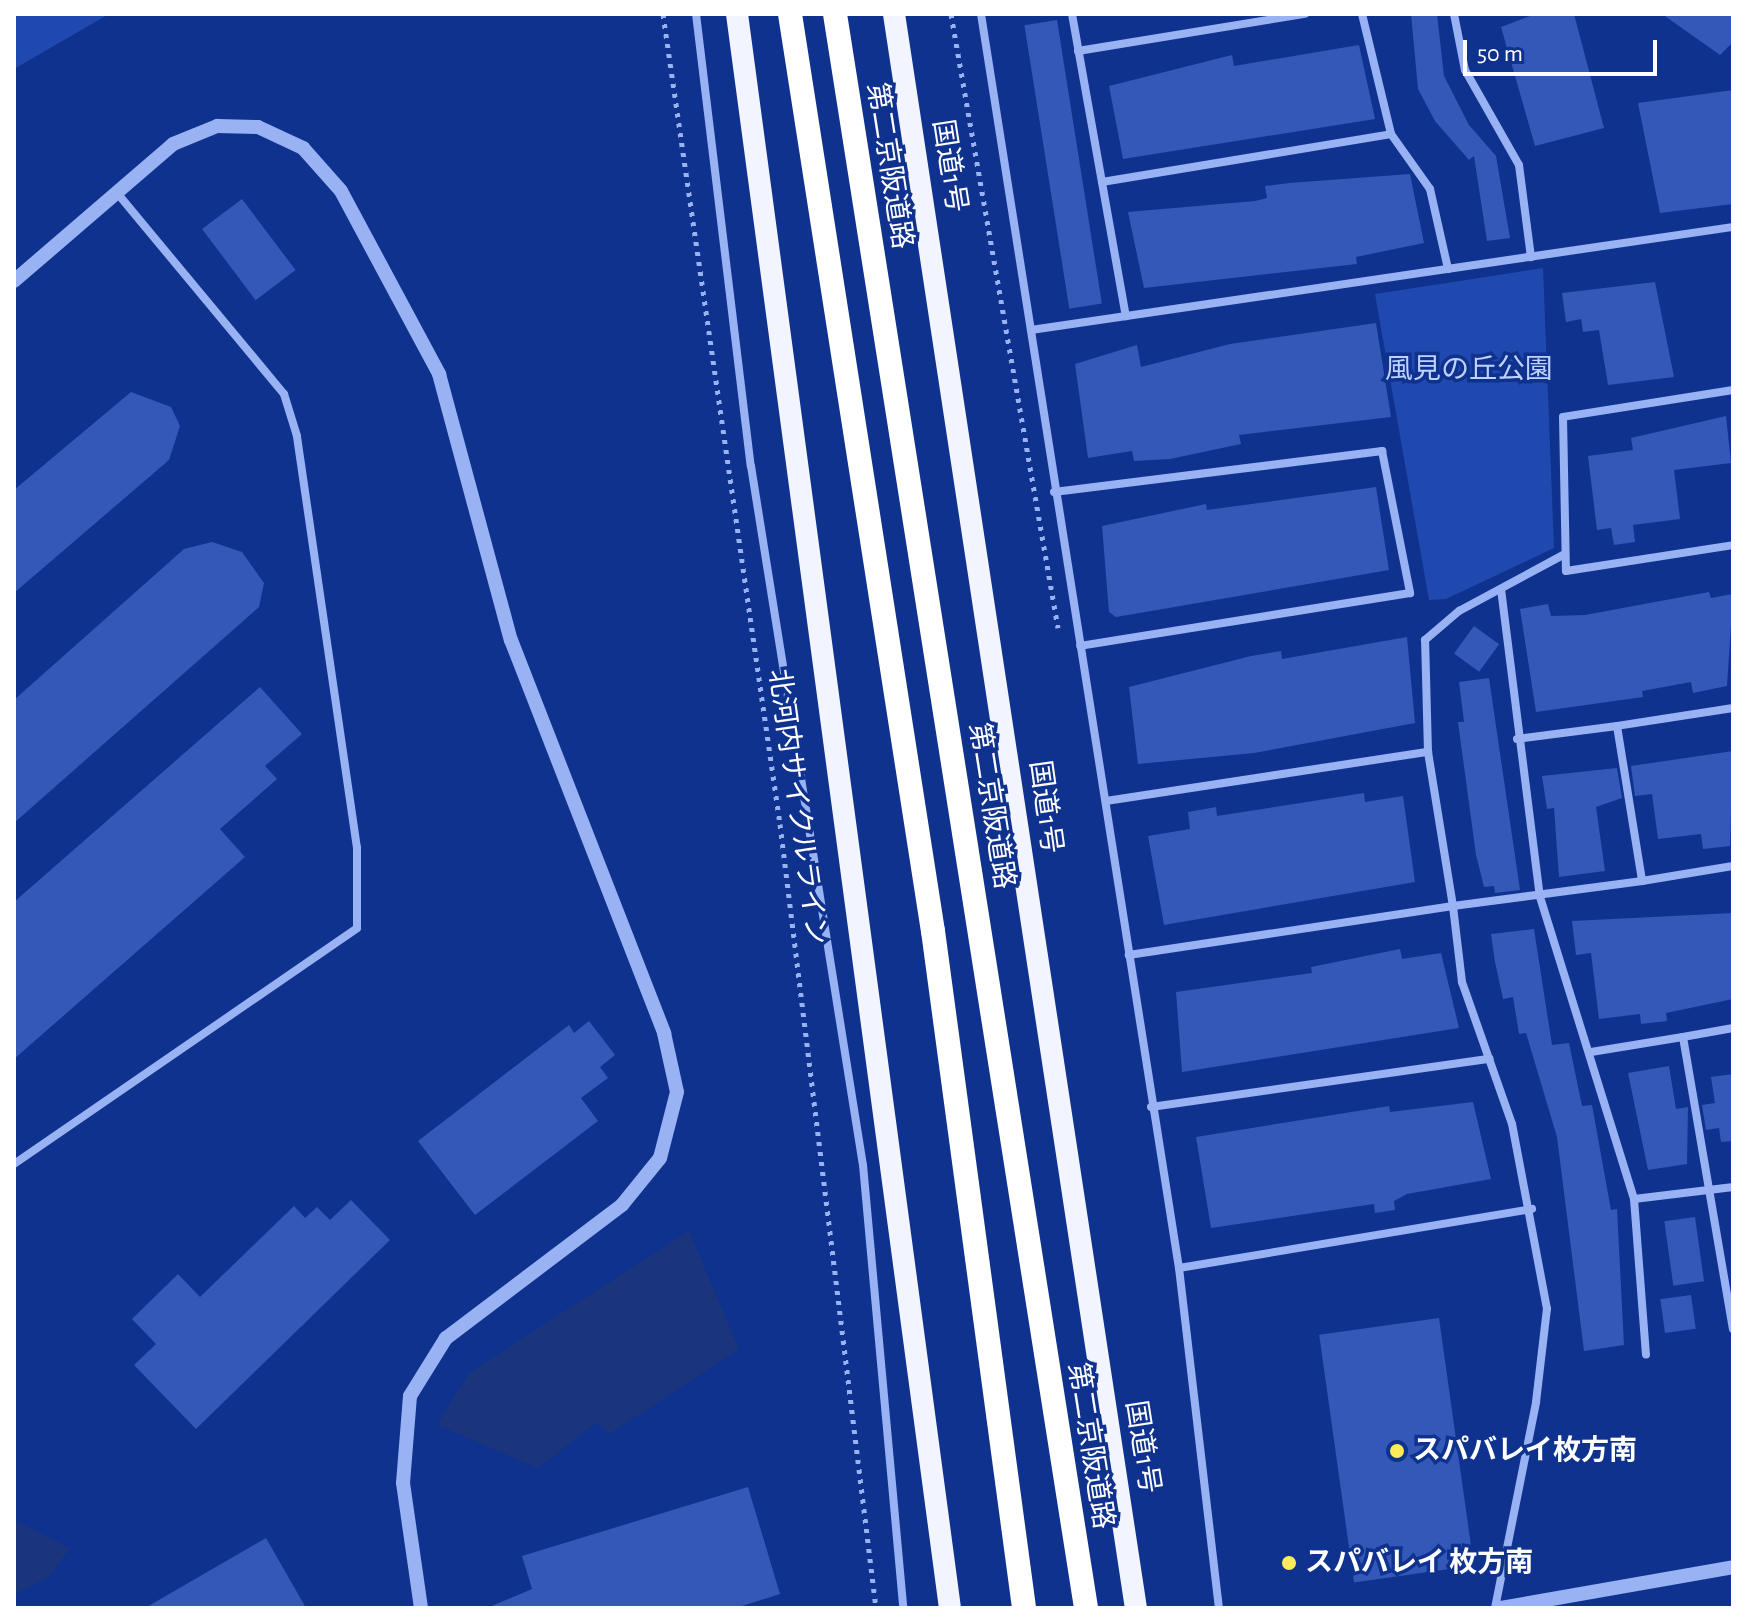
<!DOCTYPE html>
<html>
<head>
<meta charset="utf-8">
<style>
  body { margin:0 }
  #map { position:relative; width:1747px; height:1622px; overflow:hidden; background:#0f328f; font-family:"Alegreya Sans","Noto Sans JP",sans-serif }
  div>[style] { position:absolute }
  .green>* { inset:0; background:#2049af }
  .water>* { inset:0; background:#1b357c }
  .building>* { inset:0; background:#3358b7; transform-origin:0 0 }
  .path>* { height:5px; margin-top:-2.5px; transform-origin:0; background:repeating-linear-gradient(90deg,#98b2f3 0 4px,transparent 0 10px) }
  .minor>* { height:8px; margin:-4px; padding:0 4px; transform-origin:4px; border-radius:4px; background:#98b2f3 }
  .tertiary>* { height:14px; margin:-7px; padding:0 7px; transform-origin:7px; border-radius:7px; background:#98b2f3 }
  .trunk>* { height:22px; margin:-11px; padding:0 11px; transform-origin:11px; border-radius:11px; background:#f2f4ff }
  .motorway>* { height:24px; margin:-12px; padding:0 12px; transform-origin:12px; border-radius:12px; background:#fff }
  .dots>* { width:22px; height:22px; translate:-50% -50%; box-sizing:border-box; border:4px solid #0f328f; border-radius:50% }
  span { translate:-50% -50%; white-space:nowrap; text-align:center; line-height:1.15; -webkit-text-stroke:7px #0f328f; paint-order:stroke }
  .street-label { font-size:28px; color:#fff }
  .park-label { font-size:28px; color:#bfd1fe }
  .poi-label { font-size:28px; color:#fff; font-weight:700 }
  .left { translate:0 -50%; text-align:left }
  .frame { position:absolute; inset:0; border:16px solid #fff; pointer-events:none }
  .scale { position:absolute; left:1463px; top:40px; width:194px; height:36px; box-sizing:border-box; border:4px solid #fff; border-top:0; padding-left:10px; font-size:24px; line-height:28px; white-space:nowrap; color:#fff; -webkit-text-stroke:6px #0f328f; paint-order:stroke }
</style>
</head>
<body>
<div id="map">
  <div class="green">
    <i style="clip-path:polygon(14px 14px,109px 14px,14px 69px)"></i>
    <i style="clip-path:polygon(1543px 268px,1554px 548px,1446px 599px,1429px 600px,1375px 294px)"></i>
  </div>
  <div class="water">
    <i style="clip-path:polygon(689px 1231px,739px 1349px,609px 1434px,597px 1422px,538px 1468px,437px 1425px,469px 1373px)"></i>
    <i style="clip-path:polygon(14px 1520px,70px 1548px,50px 1576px,14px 1595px)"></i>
  </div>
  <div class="building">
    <i style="clip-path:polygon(1411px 14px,1437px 14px,1444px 76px,1469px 125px,1496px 156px,1510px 238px,1487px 241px,1474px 156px,1469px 160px,1435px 121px,1418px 89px)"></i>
    <i style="clip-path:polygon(1535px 14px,1574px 14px,1604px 128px,1535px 146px,1501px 27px)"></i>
    <i style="clip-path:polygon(1662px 14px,1733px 14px,1733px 42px,1720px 55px)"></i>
    <i style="left:1057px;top:20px;width:287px;height:33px;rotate:81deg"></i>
    <i style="clip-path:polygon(1359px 45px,1375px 119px,1123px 159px,1109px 86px,1232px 55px,1234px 66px)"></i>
    <i style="clip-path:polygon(1733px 90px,1733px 204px,1660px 213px,1638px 103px)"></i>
    <i style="clip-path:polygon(1410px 174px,1424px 243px,1356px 257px,1357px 264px,1144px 288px,1128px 212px,1255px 201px,1267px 198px,1265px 186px,1289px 183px)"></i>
    <i style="left:242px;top:199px;width:89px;height:50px;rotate:53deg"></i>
    <i style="clip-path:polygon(1655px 282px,1674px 377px,1608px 385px,1599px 330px,1583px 332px,1581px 319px,1566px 322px,1562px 293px)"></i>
    <i style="clip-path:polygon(1376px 323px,1391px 417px,1239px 435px,1241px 444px,1170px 459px,1134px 461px,1132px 451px,1088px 458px,1075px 364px,1137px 345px,1141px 367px,1230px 344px)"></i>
    <i style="clip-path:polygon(131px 392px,171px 407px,180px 426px,169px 460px,14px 593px,14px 490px)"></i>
    <i style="clip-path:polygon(1726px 416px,1731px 463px,1674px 470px,1680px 519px,1633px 525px,1635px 542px,1614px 545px,1611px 528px,1597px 530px,1588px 456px,1633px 450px,1631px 438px)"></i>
    <i style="clip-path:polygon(1376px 487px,1389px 570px,1116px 617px,1109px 612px,1102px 526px,1206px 504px,1207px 510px)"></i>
    <i style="clip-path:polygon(212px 542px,242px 552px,264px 583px,259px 607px,14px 823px,14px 700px,184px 549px)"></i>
    <i style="clip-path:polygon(1709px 592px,1711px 598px,1733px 594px,1727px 686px,1693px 693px,1691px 682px,1642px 691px,1643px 697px,1536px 712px,1520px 609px,1548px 604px,1551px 616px,1585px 615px)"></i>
    <i style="left:1474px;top:626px;width:31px;height:34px;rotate:36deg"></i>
    <i style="clip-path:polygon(1407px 637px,1415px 723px,1254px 753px,1138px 764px,1129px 687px,1251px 656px,1281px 651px,1282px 659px)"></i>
    <i style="clip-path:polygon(1489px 678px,1520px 890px,1495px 893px,1494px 886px,1484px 887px,1476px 855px,1458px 722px,1464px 722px,1459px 682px)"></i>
    <i style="clip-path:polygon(260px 687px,302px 734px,265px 766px,277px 779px,220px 829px,245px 857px,14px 1059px,14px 902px)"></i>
    <i style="clip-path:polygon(1733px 751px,1730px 846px,1703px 849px,1701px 834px,1658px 839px,1652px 794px,1635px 796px,1631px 766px)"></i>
    <i style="clip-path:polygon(1617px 768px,1622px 798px,1596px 807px,1605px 871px,1559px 877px,1554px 808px,1547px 809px,1542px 776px)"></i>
    <i style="clip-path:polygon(1364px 793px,1365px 802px,1403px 796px,1415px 882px,1164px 925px,1148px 836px,1190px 829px,1188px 812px,1216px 807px,1217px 816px)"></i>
    <i style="clip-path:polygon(1733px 913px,1733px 999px,1666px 1013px,1667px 1021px,1641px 1024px,1640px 1014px,1599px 1019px,1591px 953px,1576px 955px,1572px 921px)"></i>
    <i style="clip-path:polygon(1534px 929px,1552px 1045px,1569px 1043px,1582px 1106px,1592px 1105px,1611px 1210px,1617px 1209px,1624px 1345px,1584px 1351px,1557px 1137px,1526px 1033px,1519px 1034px,1513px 997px,1503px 999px,1495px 962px,1491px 934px)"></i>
    <i style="clip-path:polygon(1400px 949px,1402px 959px,1441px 953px,1459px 1028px,1182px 1072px,1176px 992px,1312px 973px,1311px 967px)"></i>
    <i style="clip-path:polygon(589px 1021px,615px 1055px,600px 1067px,608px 1078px,581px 1098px,598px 1121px,475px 1215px,418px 1141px,569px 1025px,574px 1033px)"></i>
    <i style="clip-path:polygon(1669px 1066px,1676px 1109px,1688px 1107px,1687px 1164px,1648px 1170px,1628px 1073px)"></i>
    <i style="clip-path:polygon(1733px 1074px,1733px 1141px,1721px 1142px,1719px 1128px,1706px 1130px,1702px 1105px,1715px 1103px,1711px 1077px)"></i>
    <i style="clip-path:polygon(1473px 1102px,1491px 1179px,1407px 1194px,1394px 1201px,1395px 1210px,1375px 1213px,1374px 1204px,1211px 1228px,1196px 1137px,1389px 1106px,1390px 1112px)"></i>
    <i style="clip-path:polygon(351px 1200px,390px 1240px,196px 1429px,134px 1365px,156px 1344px,132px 1319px,178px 1274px,200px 1297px,294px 1206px,305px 1218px,317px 1207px,330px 1220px)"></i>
    <i style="left:1695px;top:1217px;width:65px;height:31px;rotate:82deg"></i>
    <i style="left:1691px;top:1295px;width:34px;height:31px;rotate:82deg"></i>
    <i style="left:1439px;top:1318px;width:250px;height:121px;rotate:82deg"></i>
    <i style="clip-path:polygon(748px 1487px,780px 1594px,736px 1608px,487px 1608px,532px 1589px,522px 1556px)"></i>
    <i style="clip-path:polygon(266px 1538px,306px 1608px,145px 1608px)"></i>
  </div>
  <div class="path">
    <i style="left:663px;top:14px;width:818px;rotate:81.78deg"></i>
    <i style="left:780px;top:824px;width:790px;rotate:83.02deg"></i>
    <i style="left:951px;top:14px;width:623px;rotate:80.11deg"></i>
  </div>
  <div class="minor">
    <i style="left:696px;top:14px;width:455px;rotate:83.1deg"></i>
    <i style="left:751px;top:466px;width:708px;rotate:80.9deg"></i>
    <i style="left:863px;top:1165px;width:445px;rotate:84.8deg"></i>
    <i style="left:981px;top:14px;width:1270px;rotate:81.03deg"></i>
    <i style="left:1179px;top:1268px;width:342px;rotate:83.3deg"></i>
    <i style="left:1072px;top:14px;width:307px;rotate:79.9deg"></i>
    <i style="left:1362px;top:14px;width:123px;rotate:76.4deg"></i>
    <i style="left:1391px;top:134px;width:67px;rotate:54.7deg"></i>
    <i style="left:1430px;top:189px;width:82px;rotate:77.3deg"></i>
    <i style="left:1454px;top:14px;width:57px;rotate:78.9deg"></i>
    <i style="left:1465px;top:70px;width:109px;rotate:60.4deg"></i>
    <i style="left:1519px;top:165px;width:93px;rotate:82.6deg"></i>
    <i style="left:1078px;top:51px;width:230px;rotate:-9.3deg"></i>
    <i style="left:1102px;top:182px;width:293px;rotate:-9.4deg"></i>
    <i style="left:1031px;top:330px;width:710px;rotate:-8.35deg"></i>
    <i style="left:1733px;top:390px;width:172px;rotate:171deg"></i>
    <i style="left:1563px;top:417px;width:154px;rotate:88.9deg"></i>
    <i style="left:1566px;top:571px;width:169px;rotate:-8.8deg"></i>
    <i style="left:1054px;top:492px;width:331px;rotate:-7.1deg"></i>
    <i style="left:1382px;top:451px;width:145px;rotate:78.8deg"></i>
    <i style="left:1410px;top:593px;width:334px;rotate:170.9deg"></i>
    <i style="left:1501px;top:589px;width:310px;rotate:82.8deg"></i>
    <i style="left:1540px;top:897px;width:316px;rotate:72.7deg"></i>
    <i style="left:1634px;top:1199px;width:156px;rotate:85.6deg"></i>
    <i style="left:1733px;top:708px;width:117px;rotate:171.2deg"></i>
    <i style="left:1617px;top:726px;width:157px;rotate:80.8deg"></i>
    <i style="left:1642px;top:881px;width:92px;rotate:-9.4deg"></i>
    <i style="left:1517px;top:739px;width:101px;rotate:-7.4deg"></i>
    <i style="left:1428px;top:752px;width:112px;rotate:-91.5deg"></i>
    <i style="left:1425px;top:640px;width:45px;rotate:-40.5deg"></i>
    <i style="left:1459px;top:611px;width:120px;rotate:-28.3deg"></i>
    <i style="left:1106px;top:801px;width:326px;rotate:-8.7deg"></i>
    <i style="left:1428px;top:752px;width:156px;rotate:80.8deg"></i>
    <i style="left:1453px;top:906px;width:328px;rotate:171.4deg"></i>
    <i style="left:1733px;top:1028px;width:51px;rotate:169.8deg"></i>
    <i style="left:1683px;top:1037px;width:296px;rotate:80.3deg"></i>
    <i style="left:1591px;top:1052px;width:93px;rotate:-9.3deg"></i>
    <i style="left:1151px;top:1107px;width:342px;rotate:-8.1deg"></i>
    <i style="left:14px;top:1164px;width:416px;rotate:-34.5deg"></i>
    <i style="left:357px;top:928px;width:80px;rotate:-90deg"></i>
    <i style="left:357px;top:848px;width:416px;rotate:-98.3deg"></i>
    <i style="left:297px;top:436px;width:44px;rotate:-107.2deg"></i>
    <i style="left:284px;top:394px;width:263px;rotate:-129.7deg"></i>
    <i style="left:1634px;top:1199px;width:100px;rotate:-6.9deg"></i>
    <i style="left:1179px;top:1268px;width:358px;rotate:-9.5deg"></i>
    <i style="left:1495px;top:1608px;width:210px;rotate:-78.7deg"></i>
    <i style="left:1536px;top:1402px;width:94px;rotate:-83.3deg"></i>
    <i style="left:1547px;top:1309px;width:188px;rotate:-100.7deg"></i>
    <i style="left:1512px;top:1124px;width:151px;rotate:-109.4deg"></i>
    <i style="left:1462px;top:982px;width:77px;rotate:-96.8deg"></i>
    <i style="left:1453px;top:906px;width:191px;rotate:-7.5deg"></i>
  </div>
  <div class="tertiary">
    <i style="left:14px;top:281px;width:210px;rotate:-40.7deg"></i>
    <i style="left:173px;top:144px;width:48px;rotate:-22.2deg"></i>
    <i style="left:217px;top:126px;width:41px;rotate:1.4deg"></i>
    <i style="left:258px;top:127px;width:50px;rotate:25deg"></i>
    <i style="left:303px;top:148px;width:57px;rotate:48.5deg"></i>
    <i style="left:341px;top:191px;width:208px;rotate:61.8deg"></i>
    <i style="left:439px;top:374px;width:276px;rotate:74.9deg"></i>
    <i style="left:511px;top:640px;width:422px;rotate:68.7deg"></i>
    <i style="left:664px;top:1033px;width:60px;rotate:77.6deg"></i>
    <i style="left:677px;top:1092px;width:68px;rotate:104.4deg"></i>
    <i style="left:660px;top:1158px;width:60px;rotate:129deg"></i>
    <i style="left:622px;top:1205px;width:221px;rotate:142.9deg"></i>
    <i style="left:446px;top:1338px;width:68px;rotate:121.8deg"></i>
    <i style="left:410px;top:1396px;width:87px;rotate:94.6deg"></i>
    <i style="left:403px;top:1483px;width:126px;rotate:81.8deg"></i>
    <i style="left:1501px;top:1608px;width:236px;rotate:-10deg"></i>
  </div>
  <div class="trunk">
    <i style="left:737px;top:14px;width:1608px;rotate:82.39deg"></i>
    <i style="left:894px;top:14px;width:1612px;rotate:81.37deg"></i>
  </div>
  <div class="motorway">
    <i style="left:790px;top:14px;width:928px;rotate:81.14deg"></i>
    <i style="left:933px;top:931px;width:683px;rotate:82.34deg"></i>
    <i style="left:835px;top:14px;width:1614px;rotate:81.05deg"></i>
  </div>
  <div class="dots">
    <i style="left:1397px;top:1451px;background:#ffeb5a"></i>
    <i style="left:1289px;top:1563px;background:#ffeb5a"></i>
  </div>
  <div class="street-label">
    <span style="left:889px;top:166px;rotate:81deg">第二京阪道路</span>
    <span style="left:949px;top:166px;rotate:81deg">国道1号</span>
    <span style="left:991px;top:806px;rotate:81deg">第二京阪道路</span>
    <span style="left:797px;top:807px;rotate:82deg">北河内サイクルライン</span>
    <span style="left:1045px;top:807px;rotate:82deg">国道1号</span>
    <span style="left:1090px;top:1446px;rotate:81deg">第二京阪道路</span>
    <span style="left:1142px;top:1447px;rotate:81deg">国道1号</span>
  </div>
  <div class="park-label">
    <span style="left:1469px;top:370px">風見の丘公園</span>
  </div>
  <div class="poi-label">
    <span class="left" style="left:1413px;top:1451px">スパバレイ枚方南</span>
    <span class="left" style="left:1305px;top:1563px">スパバレイ 枚方南</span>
  </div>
  <div class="frame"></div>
  <div class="scale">50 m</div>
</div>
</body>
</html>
